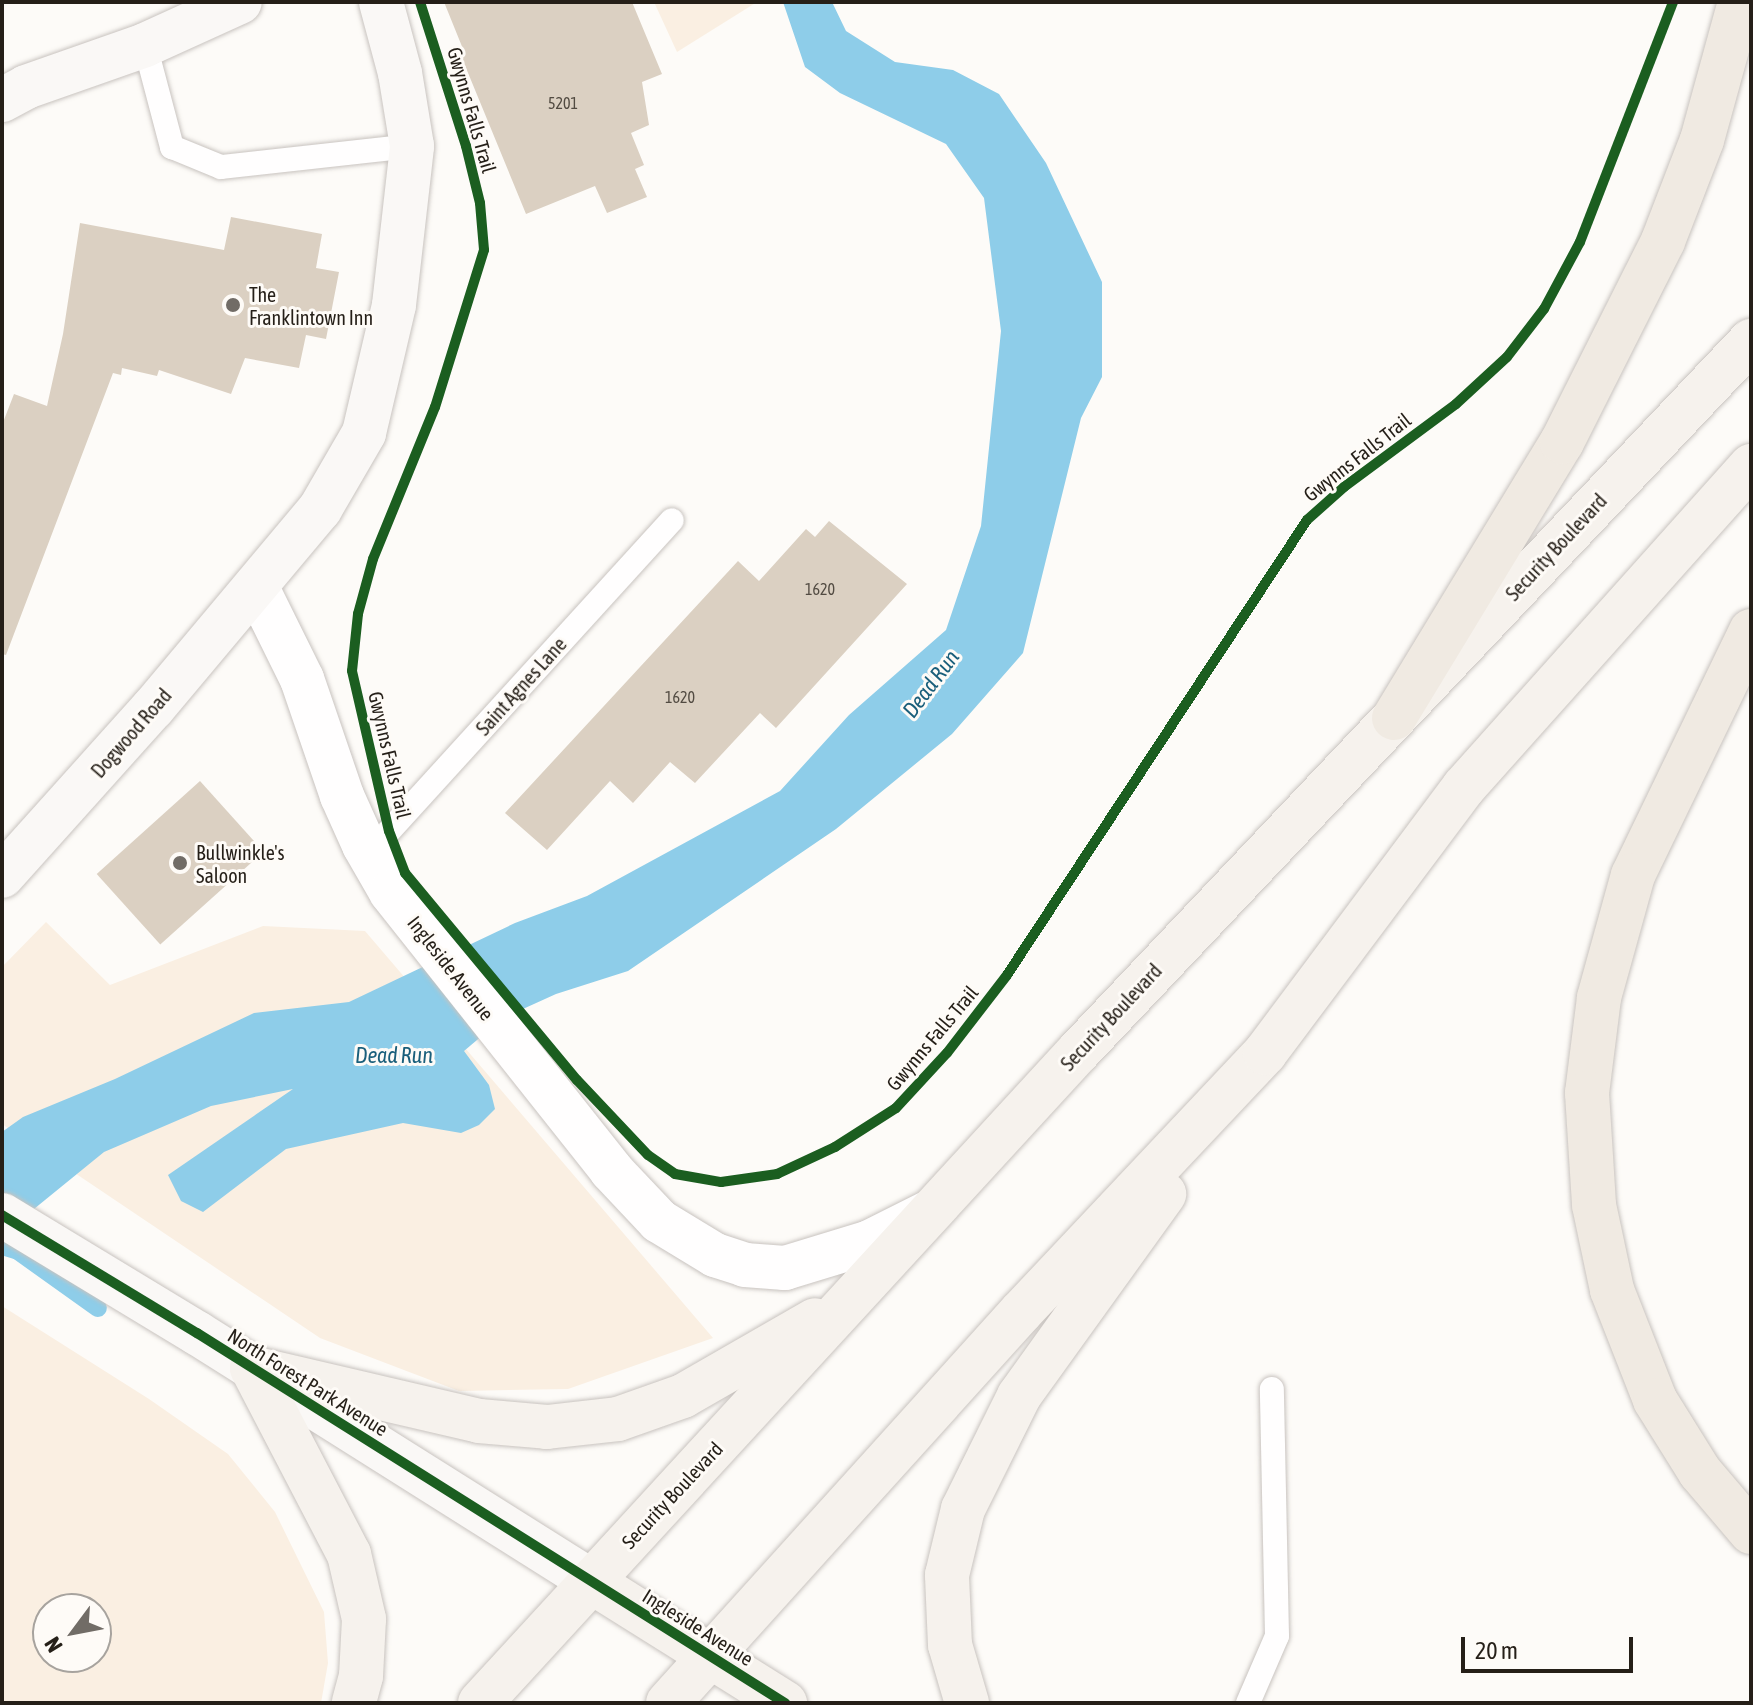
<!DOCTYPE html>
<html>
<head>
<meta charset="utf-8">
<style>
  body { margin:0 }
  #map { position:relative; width:1753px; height:1705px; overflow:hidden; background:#fdfbf8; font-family:"Asap Condensed",sans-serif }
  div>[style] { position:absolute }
  .green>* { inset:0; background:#faefe2 }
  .water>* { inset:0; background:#8ecde9 }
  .stream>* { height:18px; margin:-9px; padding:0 9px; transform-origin:9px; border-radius:9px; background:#8ecde9 }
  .building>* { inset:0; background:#dbd0c2; transform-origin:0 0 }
  .roads { filter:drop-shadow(0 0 2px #c8c3bf) drop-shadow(0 0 2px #c8c3bf) }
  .lane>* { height:24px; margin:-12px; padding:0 12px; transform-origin:12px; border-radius:12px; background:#fffefe }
  .street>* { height:44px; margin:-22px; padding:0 22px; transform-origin:22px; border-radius:22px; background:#fffefe }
  .secondary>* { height:44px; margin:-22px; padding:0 22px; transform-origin:22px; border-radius:22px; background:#faf8f6 }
  .primary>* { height:44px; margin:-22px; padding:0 22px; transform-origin:22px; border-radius:22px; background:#f6f2ed }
  .highway>* { height:44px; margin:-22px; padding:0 22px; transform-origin:22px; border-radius:22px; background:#f0eae2 }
  .cycleway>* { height:10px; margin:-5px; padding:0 5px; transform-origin:5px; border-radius:5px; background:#1b5e20 }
  .dots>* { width:22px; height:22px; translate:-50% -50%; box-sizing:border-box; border:4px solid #fefbf7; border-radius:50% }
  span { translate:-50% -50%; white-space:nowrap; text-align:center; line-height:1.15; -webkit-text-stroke:6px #fefbf7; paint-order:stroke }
  .number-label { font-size:16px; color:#524b42 }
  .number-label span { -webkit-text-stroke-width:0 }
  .street-label { font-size:20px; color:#251f18 }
  .poi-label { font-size:20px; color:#251f18 }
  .left { translate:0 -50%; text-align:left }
  .water-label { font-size:22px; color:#1a5f7b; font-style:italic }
  .frame { position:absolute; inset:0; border:4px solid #251f18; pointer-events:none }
  .north { position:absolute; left:32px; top:1593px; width:80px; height:80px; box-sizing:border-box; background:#fefbf7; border:2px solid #a7a39e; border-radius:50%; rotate:238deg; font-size:22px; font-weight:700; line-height:32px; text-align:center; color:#251f18 }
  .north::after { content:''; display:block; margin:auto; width:28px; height:36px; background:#716c66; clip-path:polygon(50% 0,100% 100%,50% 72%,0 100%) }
  .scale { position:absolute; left:1461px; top:1637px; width:172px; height:36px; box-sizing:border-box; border:4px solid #251f18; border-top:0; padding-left:10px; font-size:24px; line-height:28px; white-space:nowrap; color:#251f18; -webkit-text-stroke:6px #fefbf7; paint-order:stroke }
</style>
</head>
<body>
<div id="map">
  <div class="green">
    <i style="clip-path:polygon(654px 2px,757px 2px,677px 52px)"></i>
    <i style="clip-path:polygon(46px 922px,110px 985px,263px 926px,365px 931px,713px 1338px,568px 1389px,459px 1391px,320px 1338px,2px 1124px,2px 967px)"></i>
    <i style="clip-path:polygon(evenodd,2px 1306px,149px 1399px,228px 1454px,275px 1512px,324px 1612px,328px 1663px,321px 1703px,2px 1703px,2px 1306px,48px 1609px,96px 1609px,96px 1657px,48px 1657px,48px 1609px)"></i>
  </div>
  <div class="water">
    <i style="clip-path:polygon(783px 2px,832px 2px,846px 31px,895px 62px,953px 70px,999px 94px,1046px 163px,1102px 282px,1102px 377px,1081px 418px,1023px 653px,952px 734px,836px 829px,628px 971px,556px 994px,503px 1018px,464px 1051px,489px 1085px,495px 1109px,479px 1125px,461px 1133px,403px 1123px,286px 1149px,203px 1212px,181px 1201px,168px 1175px,293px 1089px,211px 1106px,104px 1152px,2px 1235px,2px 1132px,23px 1117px,115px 1079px,254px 1013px,349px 1002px,515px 923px,587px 896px,780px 791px,849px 715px,946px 630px,981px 526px,1001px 331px,984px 198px,946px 144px,840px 93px,805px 67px)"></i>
  </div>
  <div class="stream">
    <i style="left:2px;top:1246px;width:17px;rotate:17deg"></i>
    <i style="left:18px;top:1251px;width:98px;rotate:35.5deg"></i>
  </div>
  <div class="building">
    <i style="clip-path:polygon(444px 2px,632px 2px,662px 74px,642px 82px,649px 125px,631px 133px,644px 165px,635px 169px,647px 197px,607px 213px,595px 186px,526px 214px,459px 51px,463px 49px)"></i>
    <i style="clip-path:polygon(231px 217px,322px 234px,316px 268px,339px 272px,326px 339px,306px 335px,299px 368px,245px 358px,231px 394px,159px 370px,157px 376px,122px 368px,121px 375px,113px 373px,6px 655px,2px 654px,2px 425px,14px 394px,47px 406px,63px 334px,80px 223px,224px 250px)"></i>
    <i style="clip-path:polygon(829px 521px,907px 584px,776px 728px,760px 713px,695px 783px,670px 762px,633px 803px,610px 781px,547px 850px,505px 813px,738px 561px,759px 581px,806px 529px,815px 537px)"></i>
    <i style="left:200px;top:781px;width:95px;height:139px;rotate:48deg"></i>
  </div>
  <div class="roads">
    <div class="lane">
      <i style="left:145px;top:45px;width:106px;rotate:75.2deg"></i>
      <i style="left:172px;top:147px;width:53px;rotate:22.2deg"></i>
      <i style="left:221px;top:167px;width:192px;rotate:-6.3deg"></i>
      <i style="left:389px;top:831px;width:420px;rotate:-47.7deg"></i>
      <i style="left:1248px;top:1703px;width:73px;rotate:-66.6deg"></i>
      <i style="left:1277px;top:1636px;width:247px;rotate:-91.2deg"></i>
    </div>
    <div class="street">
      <i style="left:256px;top:586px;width:104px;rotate:63.7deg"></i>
      <i style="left:302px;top:679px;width:124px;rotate:71.1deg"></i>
      <i style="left:342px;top:796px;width:54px;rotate:65.8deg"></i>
      <i style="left:364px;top:845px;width:54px;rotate:60.1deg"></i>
      <i style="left:391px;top:892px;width:355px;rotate:51.6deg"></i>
      <i style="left:611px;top:1170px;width:70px;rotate:46.7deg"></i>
      <i style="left:659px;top:1221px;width:66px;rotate:31.3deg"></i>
      <i style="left:715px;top:1255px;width:32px;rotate:18deg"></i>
      <i style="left:745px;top:1265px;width:40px;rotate:4.3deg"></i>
      <i style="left:785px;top:1268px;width:89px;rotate:-17deg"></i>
      <i style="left:870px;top:1242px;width:67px;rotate:-26.6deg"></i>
    </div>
    <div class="secondary">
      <i style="left:2px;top:100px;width:27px;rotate:-28deg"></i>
      <i style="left:26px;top:87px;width:126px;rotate:-19.4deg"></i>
      <i style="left:145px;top:45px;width:104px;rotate:-24.4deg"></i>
      <i style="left:2px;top:876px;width:226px;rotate:-48.1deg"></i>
      <i style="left:153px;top:708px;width:260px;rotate:-50deg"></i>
      <i style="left:320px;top:509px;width:88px;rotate:-59.9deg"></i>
      <i style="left:364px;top:433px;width:131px;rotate:-76.8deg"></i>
      <i style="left:394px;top:305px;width:160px;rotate:-83.5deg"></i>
      <i style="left:412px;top:146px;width:74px;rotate:-99.3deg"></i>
      <i style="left:400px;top:73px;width:73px;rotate:-105deg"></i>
      <i style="left:2px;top:1215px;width:228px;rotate:31.2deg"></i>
      <i style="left:197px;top:1333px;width:467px;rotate:32.2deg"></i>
    </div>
    <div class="primary">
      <i style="left:252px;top:1368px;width:233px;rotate:13.1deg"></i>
      <i style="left:479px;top:1421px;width:68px;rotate:5deg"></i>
      <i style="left:547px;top:1427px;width:71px;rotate:-6.4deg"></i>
      <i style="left:618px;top:1419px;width:69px;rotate:-19.5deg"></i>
      <i style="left:683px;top:1396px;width:152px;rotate:-29.9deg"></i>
      <i style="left:252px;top:1368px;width:210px;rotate:62.5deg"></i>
      <i style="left:349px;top:1554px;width:67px;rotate:77deg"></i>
      <i style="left:364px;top:1619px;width:57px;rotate:93deg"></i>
      <i style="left:361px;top:1676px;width:28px;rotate:105deg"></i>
      <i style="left:592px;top:1582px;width:228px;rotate:32.1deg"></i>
      <i style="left:480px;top:1703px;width:885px;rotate:-47.43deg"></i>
      <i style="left:1079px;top:1051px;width:978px;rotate:-46.58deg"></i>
      <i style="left:668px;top:1703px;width:527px;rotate:-47.92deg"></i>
      <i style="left:1021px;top:1312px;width:356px;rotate:-46.7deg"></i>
      <i style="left:1265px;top:1053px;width:332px;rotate:-53.2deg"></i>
      <i style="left:1464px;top:787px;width:431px;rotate:-48.2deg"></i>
      <i style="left:967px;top:1703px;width:60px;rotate:-106.3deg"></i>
      <i style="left:950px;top:1645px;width:70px;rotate:-92.5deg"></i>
      <i style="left:947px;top:1575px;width:68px;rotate:-76.4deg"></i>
      <i style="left:963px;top:1509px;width:126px;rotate:-63.6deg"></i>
      <i style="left:1019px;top:1396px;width:249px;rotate:-54.3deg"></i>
    </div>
    <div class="highway">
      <i style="left:1751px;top:631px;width:271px;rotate:115.8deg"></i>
      <i style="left:1633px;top:875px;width:128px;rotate:105.5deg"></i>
      <i style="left:1599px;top:998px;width:96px;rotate:97.2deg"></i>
      <i style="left:1587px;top:1093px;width:112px;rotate:86.4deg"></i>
      <i style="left:1594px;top:1205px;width:87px;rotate:78deg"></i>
      <i style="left:1612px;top:1290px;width:118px;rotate:68.6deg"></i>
      <i style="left:1655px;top:1400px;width:85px;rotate:58deg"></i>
      <i style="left:1700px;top:1472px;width:79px;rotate:49.6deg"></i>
      <i style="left:1394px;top:718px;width:323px;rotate:-58.7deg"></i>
      <i style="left:1562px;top:442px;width:225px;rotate:-63.3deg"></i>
      <i style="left:1663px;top:241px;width:108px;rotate:-68.9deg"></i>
      <i style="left:1702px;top:140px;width:143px;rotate:-74.6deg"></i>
    </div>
  </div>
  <div class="cycleway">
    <i style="left:420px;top:2px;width:151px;rotate:72.3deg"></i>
    <i style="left:466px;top:146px;width:59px;rotate:76.2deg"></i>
    <i style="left:480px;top:203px;width:47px;rotate:85.1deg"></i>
    <i style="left:484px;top:250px;width:164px;rotate:107.3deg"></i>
    <i style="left:435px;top:407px;width:164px;rotate:112.2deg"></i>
    <i style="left:373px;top:559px;width:57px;rotate:105.3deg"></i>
    <i style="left:358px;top:614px;width:57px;rotate:96deg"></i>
    <i style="left:352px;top:671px;width:164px;rotate:77deg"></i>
    <i style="left:389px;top:831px;width:45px;rotate:69.1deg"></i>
    <i style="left:405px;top:873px;width:269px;rotate:50.3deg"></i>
    <i style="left:577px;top:1080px;width:103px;rotate:46.6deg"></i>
    <i style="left:648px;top:1155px;width:33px;rotate:35deg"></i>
    <i style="left:675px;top:1174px;width:47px;rotate:9.9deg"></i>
    <i style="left:721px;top:1182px;width:57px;rotate:-8.1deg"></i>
    <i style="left:777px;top:1174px;width:64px;rotate:-25deg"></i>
    <i style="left:835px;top:1147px;width:72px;rotate:-32.6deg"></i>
    <i style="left:896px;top:1108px;width:75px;rotate:-47.2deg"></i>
    <i style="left:947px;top:1053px;width:98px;rotate:-52.4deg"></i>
    <i style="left:1007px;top:975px;width:545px;rotate:-56.6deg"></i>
    <i style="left:1307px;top:520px;width:50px;rotate:-41.7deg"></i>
    <i style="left:1344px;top:487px;width:139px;rotate:-36.5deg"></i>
    <i style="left:1456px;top:404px;width:69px;rotate:-42.7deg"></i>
    <i style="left:1507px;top:357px;width:61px;rotate:-52.4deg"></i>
    <i style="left:1544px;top:309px;width:76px;rotate:-61.8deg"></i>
    <i style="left:1580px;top:242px;width:257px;rotate:-68.8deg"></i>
    <i style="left:2px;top:1215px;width:228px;rotate:31.2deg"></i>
    <i style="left:197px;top:1333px;width:695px;rotate:32.18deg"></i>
  </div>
  <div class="dots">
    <i style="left:233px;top:305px;background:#716c66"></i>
    <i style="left:180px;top:863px;background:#716c66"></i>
  </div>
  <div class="number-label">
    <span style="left:563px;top:103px">5201</span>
    <span style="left:820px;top:589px">1620</span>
    <span style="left:680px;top:697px">1620</span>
  </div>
  <div class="street-label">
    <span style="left:472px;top:110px;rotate:74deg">Gwynns Falls Trail</span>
    <span style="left:1357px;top:457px;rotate:-38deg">Gwynns Falls Trail</span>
    <span style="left:1556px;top:547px;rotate:-47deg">Security Boulevard</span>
    <span style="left:521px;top:686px;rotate:-48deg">Saint Agnes Lane</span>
    <span style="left:131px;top:733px;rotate:-49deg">Dogwood Road</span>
    <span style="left:390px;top:755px;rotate:77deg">Gwynns Falls Trail</span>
    <span style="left:451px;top:968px;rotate:52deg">Ingleside Avenue</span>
    <span style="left:1111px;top:1017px;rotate:-47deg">Security Boulevard</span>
    <span style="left:932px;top:1038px;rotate:-50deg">Gwynns Falls Trail</span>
    <span style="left:308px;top:1382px;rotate:32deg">North Forest Park Avenue</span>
    <span style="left:672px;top:1495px;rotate:-47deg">Security Boulevard</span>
    <span style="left:698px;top:1627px;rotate:32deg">Ingleside Avenue</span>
  </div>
  <div class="poi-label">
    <span class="left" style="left:249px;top:306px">The<br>Franklintown Inn</span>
    <span class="left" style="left:196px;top:864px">Bullwinkle's<br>Saloon</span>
  </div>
  <div class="water-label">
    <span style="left:931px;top:684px;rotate:-53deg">Dead Run</span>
    <span style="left:394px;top:1056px">Dead Run</span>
  </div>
  <div class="frame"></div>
  <div class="north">N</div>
  <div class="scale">20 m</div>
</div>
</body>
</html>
